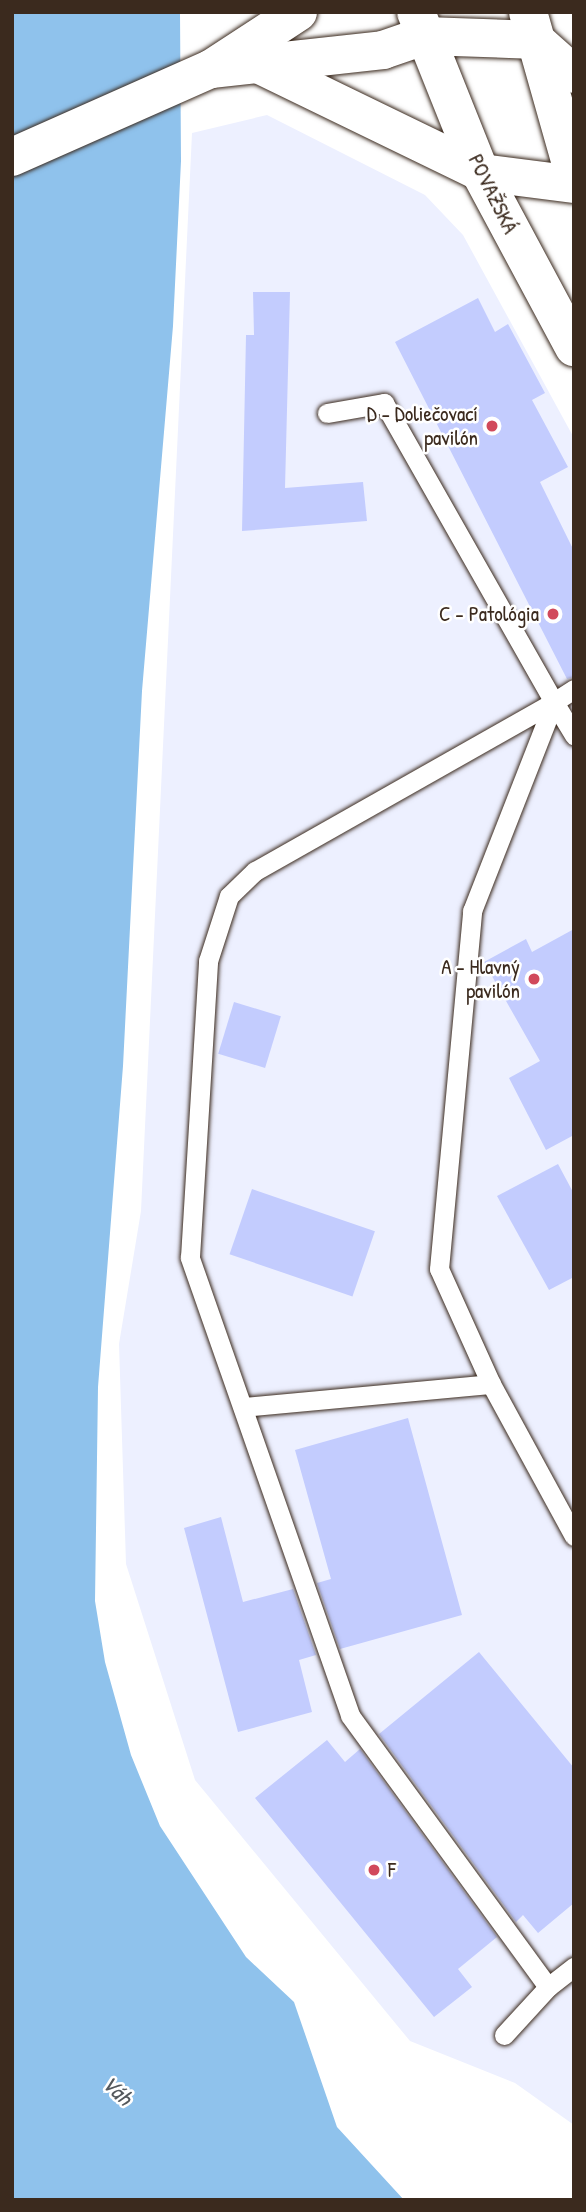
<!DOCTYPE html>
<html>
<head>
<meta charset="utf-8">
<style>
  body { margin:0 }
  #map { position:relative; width:586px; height:2212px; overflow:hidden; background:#fff; font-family:"Patrick Hand",sans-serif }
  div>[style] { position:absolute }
  .built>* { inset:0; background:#edf0ff }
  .water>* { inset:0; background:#8fc2ec }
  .building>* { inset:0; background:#c3ccfe; transform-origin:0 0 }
  .roads { filter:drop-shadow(0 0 2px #3b2a1e) drop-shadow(0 0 2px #3b2a1e) }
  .lane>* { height:19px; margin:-9.5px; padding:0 9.5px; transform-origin:9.5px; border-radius:9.5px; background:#fff }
  .street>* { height:37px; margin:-18.5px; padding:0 18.5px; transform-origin:18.5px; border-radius:18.5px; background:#fff }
  .primary>* { height:38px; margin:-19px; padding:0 19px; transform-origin:19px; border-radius:19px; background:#fff }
  .dots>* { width:19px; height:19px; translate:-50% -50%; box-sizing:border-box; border:4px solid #fff; border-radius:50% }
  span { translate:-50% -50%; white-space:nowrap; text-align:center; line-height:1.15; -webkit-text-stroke:5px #fff; paint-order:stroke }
  .street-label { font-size:21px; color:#3b2a1e }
  .poi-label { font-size:21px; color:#3b2a1e }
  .right { translate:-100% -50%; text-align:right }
  .left { translate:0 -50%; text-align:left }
  .water-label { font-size:23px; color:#54585c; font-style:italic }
  .frame { position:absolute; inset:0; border:14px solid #3b2a1e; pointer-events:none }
</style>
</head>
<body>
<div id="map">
  <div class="built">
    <i style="clip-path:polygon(267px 115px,425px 195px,463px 235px,574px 438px,574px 2125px,515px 2083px,410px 2041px,195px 1780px,126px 1564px,119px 1344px,141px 1211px,192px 133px)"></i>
  </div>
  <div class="water">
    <i style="clip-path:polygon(12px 12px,180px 12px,181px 161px,173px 326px,142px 691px,123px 1066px,98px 1387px,95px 1601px,105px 1662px,131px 1755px,160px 1826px,246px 1957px,294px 2002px,337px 2127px,404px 2200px,12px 2200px)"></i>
  </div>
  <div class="building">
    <i style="clip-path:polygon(253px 292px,290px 292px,285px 488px,363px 482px,367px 521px,242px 531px,246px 335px,254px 335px)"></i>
    <i style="clip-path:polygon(478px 298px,495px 332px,508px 324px,545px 393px,532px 400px,568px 467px,540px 482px,574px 551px,574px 677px,567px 679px,395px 342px)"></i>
    <i style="clip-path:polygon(574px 929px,574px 1135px,546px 1150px,509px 1078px,540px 1061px,484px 962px,526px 939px,532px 952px)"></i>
    <i style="left:234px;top:1002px;width:49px;height:54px;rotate:17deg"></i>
    <i style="clip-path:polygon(558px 1164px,574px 1194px,574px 1277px,549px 1290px,497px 1196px)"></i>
    <i style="left:252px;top:1189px;width:130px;height:69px;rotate:19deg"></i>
    <i style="clip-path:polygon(408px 1418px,462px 1615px,340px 1649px,317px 1583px,331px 1579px,295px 1450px)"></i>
    <i style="clip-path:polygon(221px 1517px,243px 1602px,293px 1589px,316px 1655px,299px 1660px,312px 1712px,238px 1732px,184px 1528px)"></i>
    <i style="clip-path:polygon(479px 1652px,574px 1768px,574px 1903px,538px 1933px,523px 1915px,516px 1922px,379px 1734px)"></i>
    <i style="clip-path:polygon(327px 1740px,345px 1762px,360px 1749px,497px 1937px,458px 1969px,472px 1987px,434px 2017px,255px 1798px)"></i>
  </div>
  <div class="roads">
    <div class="lane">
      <i style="left:327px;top:413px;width:58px;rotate:-10deg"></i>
      <i style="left:384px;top:403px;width:344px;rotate:60.4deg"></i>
      <i style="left:574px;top:689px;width:24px;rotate:147deg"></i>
      <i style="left:554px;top:702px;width:39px;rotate:59deg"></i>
      <i style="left:491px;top:1384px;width:173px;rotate:61.4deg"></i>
      <i style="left:243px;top:1407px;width:249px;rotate:-5.3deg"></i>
      <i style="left:491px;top:1384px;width:126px;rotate:-114.3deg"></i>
      <i style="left:439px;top:1269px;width:360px;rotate:-84.7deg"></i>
      <i style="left:472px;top:911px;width:225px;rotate:-68.6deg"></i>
      <i style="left:548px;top:1987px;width:33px;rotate:-38deg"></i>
      <i style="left:504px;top:2035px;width:65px;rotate:-47.5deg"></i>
      <i style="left:548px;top:1987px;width:336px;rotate:-126.1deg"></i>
      <i style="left:350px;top:1715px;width:485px;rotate:-109.3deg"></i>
      <i style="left:190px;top:1257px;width:297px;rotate:-86.5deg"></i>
      <i style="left:208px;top:961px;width:68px;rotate:-72.1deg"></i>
      <i style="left:229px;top:896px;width:36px;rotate:-44deg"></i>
      <i style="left:255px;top:871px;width:343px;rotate:-29.5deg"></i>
    </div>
    <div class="street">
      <i style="left:536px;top:40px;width:51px;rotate:41.8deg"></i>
      <i style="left:480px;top:172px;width:95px;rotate:7.3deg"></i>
    </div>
    <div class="primary">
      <i style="left:416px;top:12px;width:172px;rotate:68.2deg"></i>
      <i style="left:480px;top:172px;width:199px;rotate:61.8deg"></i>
      <i style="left:528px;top:12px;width:169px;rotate:74.2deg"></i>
      <i style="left:260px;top:65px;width:245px;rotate:25.9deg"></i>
      <i style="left:211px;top:69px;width:173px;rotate:-6.3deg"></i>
      <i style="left:383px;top:50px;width:43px;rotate:-18.9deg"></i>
      <i style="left:424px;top:36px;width:112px;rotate:2deg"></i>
      <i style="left:12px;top:157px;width:218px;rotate:-23.9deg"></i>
      <i style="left:211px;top:69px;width:104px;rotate:-33.2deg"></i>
    </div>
  </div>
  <div class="dots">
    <i style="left:492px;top:426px;background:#d1495b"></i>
    <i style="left:553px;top:614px;background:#d1495b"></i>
    <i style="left:534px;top:979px;background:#d1495b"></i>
    <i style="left:374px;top:1870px;background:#d1495b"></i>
  </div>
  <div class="street-label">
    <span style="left:493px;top:194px;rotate:64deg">POVAŽSKÁ</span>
  </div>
  <div class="poi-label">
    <span class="right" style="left:478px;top:426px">D - Doliečovací<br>pavilón</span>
    <span class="right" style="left:539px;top:614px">C - Patológia</span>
    <span class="right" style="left:520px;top:979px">A - Hlavný<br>pavilón</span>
    <span class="left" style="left:388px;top:1870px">F</span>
  </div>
  <div class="water-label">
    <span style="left:117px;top:2090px;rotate:43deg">Váh</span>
  </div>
  <div class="frame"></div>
</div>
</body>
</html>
